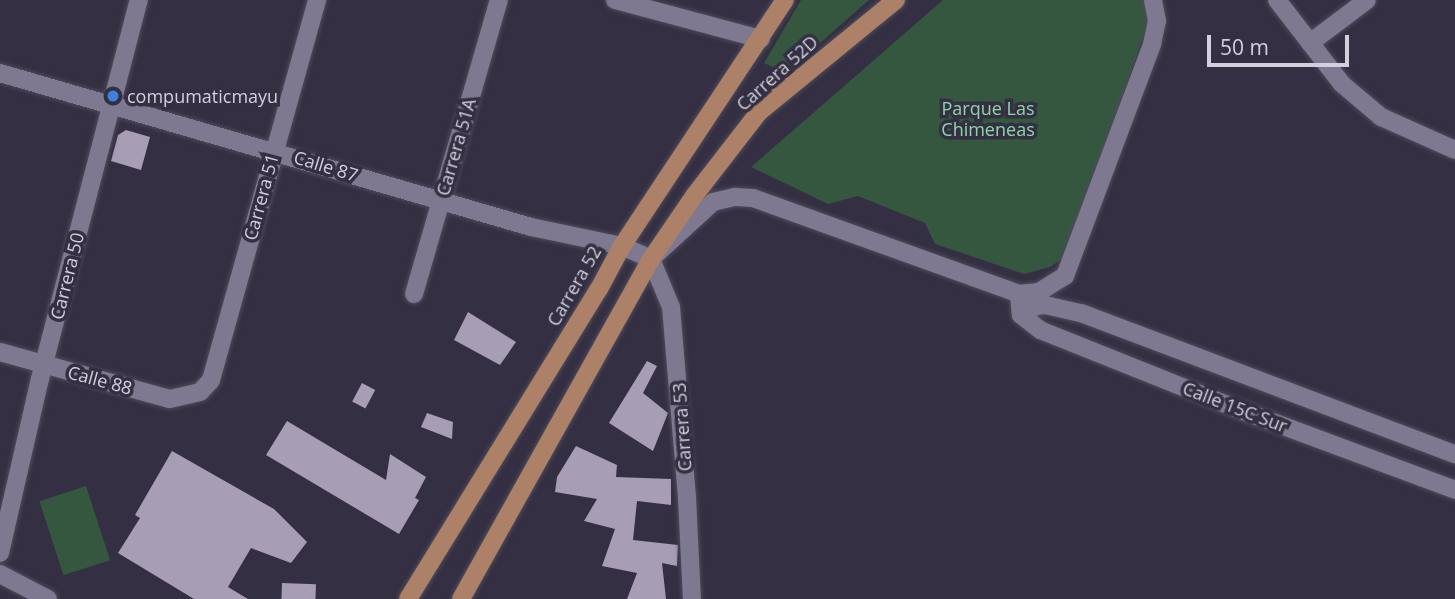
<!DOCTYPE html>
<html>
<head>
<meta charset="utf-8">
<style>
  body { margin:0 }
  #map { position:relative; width:1455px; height:599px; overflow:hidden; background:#342f42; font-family:"Open Sans",sans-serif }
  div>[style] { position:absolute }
  .green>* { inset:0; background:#355740; transform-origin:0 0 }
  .building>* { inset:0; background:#a79db4; transform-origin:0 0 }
  .roads { filter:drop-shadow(0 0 2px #4e4b5b) drop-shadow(0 0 2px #4e4b5b) }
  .minor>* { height:18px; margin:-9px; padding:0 9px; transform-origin:9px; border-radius:9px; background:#7e7990 }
  .tertiary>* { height:18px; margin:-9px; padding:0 9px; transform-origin:9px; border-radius:9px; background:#7e7990 }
  .primary>* { height:18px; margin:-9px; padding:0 9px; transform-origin:9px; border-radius:9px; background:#ac8167 }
  .dots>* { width:19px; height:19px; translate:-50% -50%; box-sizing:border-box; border:4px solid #342f42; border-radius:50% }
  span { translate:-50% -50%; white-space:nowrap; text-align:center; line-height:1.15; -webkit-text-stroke:7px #342f42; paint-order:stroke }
  .street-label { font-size:18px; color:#d2d0dc }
  .poi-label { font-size:18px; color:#d2d0dc }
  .left { translate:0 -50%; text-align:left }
  .park-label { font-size:18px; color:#8fd6a6 }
  .scale { position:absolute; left:1207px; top:35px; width:142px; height:32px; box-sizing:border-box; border:4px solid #d2d0dc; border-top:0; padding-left:9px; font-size:21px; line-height:24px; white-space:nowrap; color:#d2d0dc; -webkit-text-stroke:5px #342f42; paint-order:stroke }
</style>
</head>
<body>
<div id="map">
  <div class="green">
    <i style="clip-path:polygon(801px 0,869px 0,786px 73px,764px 63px)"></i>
    <i style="clip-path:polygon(943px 0,1148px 0,1147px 25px,1069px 254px,1050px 267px,1024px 274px,935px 244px,925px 223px,858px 196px,828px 204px,751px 167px)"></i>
    <i style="left:86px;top:486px;width:78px;height:49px;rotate:72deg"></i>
  </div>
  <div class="building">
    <i style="clip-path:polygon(126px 130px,150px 137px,141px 170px,111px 161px,118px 135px)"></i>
    <i style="clip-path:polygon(468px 312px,516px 342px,500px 365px,454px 340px)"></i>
    <i style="clip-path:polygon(647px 361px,657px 366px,643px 393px,668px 413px,653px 451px,609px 423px)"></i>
    <i style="left:362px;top:383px;width:15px;height:21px;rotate:28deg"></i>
    <i style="clip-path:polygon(427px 413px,453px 422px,452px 439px,421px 427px)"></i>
    <i style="clip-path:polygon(287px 421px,386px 480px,390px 454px,426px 477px,415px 498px,419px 500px,399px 534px,266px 455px)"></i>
    <i style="clip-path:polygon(576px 446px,617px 465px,616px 477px,671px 479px,671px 505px,637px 501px,633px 540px,678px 545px,677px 566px,662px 563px,666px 599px,627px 599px,637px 573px,602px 566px,615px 529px,584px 521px,597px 499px,555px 492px,557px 477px)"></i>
    <i style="clip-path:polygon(172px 451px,274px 509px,307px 542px,291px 563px,251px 548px,228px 587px,248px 599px,194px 599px,118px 553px,140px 518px,135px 515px)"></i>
    <i style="left:282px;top:583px;width:34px;height:16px;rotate:2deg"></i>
  </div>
  <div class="roads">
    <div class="minor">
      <i style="left:1277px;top:0;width:106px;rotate:52.3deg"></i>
      <i style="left:1342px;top:84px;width:51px;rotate:40.2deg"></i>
      <i style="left:1381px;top:117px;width:81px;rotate:24deg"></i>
      <i style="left:1310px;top:43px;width:71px;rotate:-37deg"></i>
      <i style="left:0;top:73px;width:553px;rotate:16.17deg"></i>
      <i style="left:531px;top:227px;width:93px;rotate:11.8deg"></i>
      <i style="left:622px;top:246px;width:32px;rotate:24deg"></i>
      <i style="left:651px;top:259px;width:84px;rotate:-42.6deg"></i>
      <i style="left:713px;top:202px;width:23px;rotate:-13deg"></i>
      <i style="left:735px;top:197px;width:18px;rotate:3deg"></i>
      <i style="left:753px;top:198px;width:283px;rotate:19.8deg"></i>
      <i style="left:1019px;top:294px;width:20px;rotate:-6deg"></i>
      <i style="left:1039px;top:292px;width:31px;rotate:-32deg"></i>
      <i style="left:1065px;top:276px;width:248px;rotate:-69.4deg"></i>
      <i style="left:1152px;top:44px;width:24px;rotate:-78deg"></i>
      <i style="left:1157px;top:21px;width:21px;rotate:-101deg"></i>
      <i style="left:414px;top:294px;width:306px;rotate:-73.9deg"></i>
      <i style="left:1019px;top:294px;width:21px;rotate:85deg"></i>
      <i style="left:1021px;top:315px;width:24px;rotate:38deg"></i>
      <i style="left:1040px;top:330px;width:210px;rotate:21.8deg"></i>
      <i style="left:1235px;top:408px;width:235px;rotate:20.4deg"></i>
      <i style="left:1021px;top:315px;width:17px;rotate:-31deg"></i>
      <i style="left:1036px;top:306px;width:9px;rotate:-6deg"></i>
      <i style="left:1045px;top:305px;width:37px;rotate:13deg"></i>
      <i style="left:1081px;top:313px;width:400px;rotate:20.7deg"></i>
      <i style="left:0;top:352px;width:176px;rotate:15.5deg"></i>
      <i style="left:170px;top:399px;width:31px;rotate:-13deg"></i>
      <i style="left:200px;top:392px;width:16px;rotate:-47deg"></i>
      <i style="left:211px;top:380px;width:395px;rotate:-74.4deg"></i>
      <i style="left:0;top:553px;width:179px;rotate:-77.1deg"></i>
      <i style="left:40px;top:379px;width:392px;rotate:-75.4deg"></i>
      <i style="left:0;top:574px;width:54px;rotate:27.5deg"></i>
    </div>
    <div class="tertiary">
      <i style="left:615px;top:0;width:151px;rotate:15deg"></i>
      <i style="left:651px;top:259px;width:52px;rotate:67.4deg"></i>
      <i style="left:671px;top:307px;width:192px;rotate:85.2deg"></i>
      <i style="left:687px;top:498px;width:101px;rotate:87.2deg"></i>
    </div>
    <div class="primary">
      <i style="left:408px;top:599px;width:364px;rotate:-58.4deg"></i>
      <i style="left:599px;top:289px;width:49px;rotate:-61.9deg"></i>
      <i style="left:622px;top:246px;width:295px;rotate:-56.5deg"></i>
      <i style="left:461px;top:599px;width:389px;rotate:-60.8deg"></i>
      <i style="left:651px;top:259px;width:76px;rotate:-55.7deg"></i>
      <i style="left:694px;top:196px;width:106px;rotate:-52.3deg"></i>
      <i style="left:759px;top:112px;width:177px;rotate:-39.3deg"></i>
    </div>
  </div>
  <div class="dots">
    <i style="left:113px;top:96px;background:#3f7fe0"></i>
  </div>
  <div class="street-label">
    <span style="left:777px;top:73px;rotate:-42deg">Carrera 52D</span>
    <span style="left:456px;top:147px;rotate:-74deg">Carrera 51A</span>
    <span style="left:326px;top:166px;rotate:17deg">Calle 87</span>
    <span style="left:261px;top:197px;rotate:-75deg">Carrera 51</span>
    <span style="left:67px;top:276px;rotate:-76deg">Carrera 50</span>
    <span style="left:574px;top:286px;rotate:-60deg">Carrera 52</span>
    <span style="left:100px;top:380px;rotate:15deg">Calle 88</span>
    <span style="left:1235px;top:407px;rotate:21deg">Calle 15C Sur</span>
    <span style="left:682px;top:427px;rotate:-94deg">Carrera 53</span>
  </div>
  <div class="poi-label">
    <span class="left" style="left:127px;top:96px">compumaticmayu</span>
  </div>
  <div class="park-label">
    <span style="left:988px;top:119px">Parque Las<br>Chimeneas</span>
  </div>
  <div class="scale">50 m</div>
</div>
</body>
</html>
